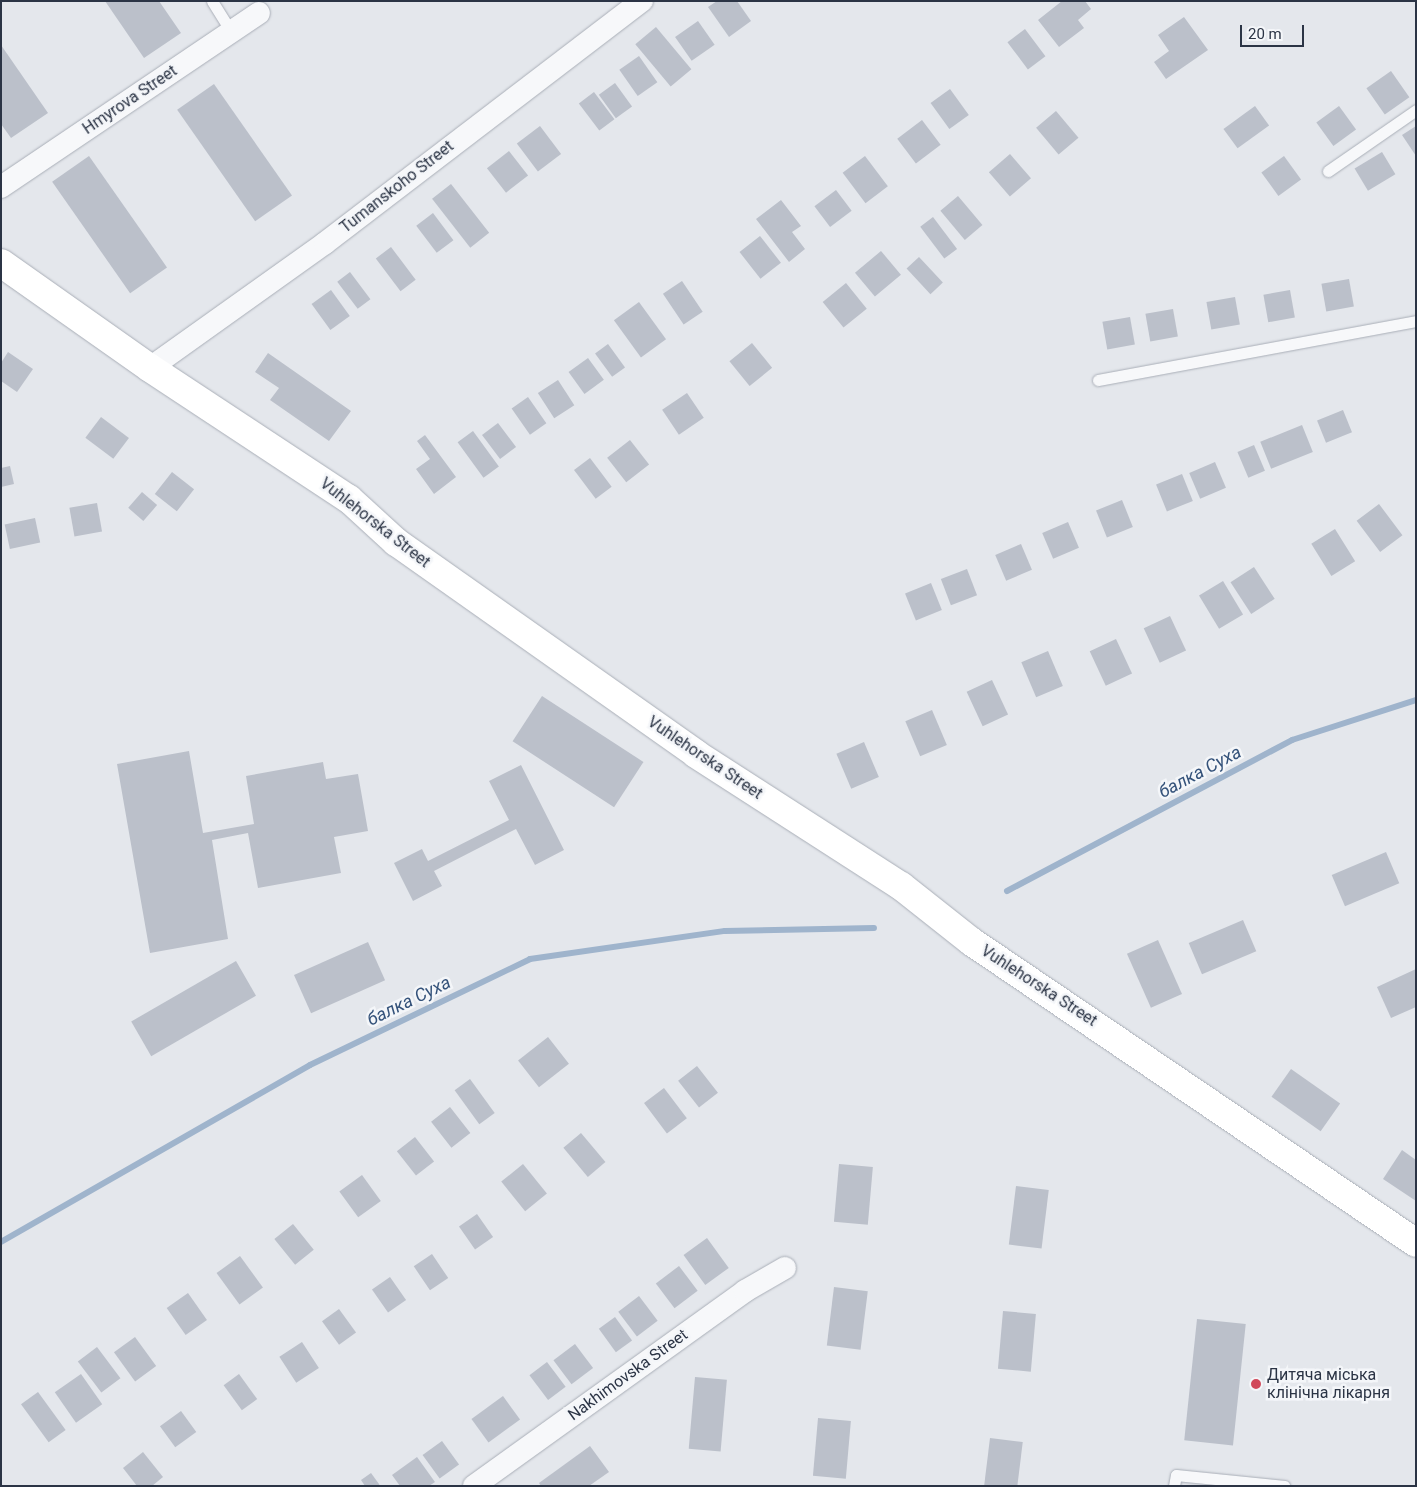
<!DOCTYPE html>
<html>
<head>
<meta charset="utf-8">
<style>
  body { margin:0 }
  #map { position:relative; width:1417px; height:1487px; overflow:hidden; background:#e4e7ec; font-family:Roboto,sans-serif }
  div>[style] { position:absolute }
  .stream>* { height:6px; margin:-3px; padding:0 3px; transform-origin:3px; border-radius:3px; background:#9fb4cc }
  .building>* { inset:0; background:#bbc0ca; transform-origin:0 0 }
  .roads { filter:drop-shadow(0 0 1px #a9aeb7) drop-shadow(0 0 1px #a9aeb7) }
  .service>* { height:11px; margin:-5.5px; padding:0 5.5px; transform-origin:5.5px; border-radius:5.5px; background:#f7f8fa }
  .minor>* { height:22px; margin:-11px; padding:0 11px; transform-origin:11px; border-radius:11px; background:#f7f8fa }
  .secondary>* { height:28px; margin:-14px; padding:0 14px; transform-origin:14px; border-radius:14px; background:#fff }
  .dots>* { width:14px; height:14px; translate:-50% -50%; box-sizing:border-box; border:2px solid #f4f6f9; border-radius:50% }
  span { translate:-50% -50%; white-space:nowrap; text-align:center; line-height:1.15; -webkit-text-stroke:5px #f4f6f9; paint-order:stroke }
  .street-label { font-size:16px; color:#2b3445 }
  .poi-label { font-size:16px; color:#2b3445 }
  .left { translate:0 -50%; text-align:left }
  .water-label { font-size:18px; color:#34527a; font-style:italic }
  .frame { position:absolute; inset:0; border:2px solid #2b3445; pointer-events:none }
  .scale { position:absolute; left:1240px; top:25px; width:64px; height:22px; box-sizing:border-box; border:2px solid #2b3445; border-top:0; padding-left:6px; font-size:15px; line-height:18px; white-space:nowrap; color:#2b3445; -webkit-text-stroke:4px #f4f6f9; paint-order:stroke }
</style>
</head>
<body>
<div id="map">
  <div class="stream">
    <i style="left:1007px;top:891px;width:323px;rotate:-27.9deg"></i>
    <i style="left:1292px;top:740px;width:130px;rotate:-17.9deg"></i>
    <i style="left:1px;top:1242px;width:356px;rotate:-29.8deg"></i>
    <i style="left:310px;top:1065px;width:244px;rotate:-25.7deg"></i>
    <i style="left:530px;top:959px;width:197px;rotate:-8.2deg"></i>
    <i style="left:725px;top:931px;width:149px;rotate:-1.2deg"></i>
  </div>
  <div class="building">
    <i style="clip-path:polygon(105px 1px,159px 1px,181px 33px,144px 58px)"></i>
    <i style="clip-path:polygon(717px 1px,737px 1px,751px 21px,729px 37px,708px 7px)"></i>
    <i style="clip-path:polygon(1062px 1px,1085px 1px,1091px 9px,1078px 20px,1084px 28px,1059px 47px,1038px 20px)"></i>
    <i style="clip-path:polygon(1184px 17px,1208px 50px,1166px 79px,1154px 62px,1169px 51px,1158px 35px)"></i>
    <i style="left:698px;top:21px;width:29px;height:28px;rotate:55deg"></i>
    <i style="left:656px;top:27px;width:55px;height:27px;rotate:50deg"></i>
    <i style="left:1025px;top:29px;width:34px;height:22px;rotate:53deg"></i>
    <i style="clip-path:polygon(1px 45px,48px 113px,11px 138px,1px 124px)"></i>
    <i style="left:639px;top:56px;width:32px;height:24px;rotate:55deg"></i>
    <i style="left:1391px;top:71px;width:32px;height:30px;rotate:55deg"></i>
    <i style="left:615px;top:83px;width:29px;height:20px;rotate:54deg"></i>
    <i style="left:214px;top:84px;width:136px;height:45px;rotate:55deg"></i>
    <i style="left:950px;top:89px;width:32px;height:24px;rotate:54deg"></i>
    <i style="left:594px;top:92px;width:34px;height:19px;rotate:53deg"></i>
    <i style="left:1255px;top:106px;width:24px;height:39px;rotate:54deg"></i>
    <i style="left:1339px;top:106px;width:29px;height:28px;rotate:54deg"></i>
    <i style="left:1056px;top:111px;width:35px;height:26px;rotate:50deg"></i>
    <i style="left:922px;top:120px;width:31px;height:31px;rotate:53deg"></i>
    <i style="left:540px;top:126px;width:35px;height:29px;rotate:53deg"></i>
    <i style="clip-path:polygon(1416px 126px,1416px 156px,1402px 135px)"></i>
    <i style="left:509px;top:151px;width:31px;height:28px;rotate:52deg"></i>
    <i style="left:1382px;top:152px;width:26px;height:32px;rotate:59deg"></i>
    <i style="left:1010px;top:154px;width:32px;height:28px;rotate:49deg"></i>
    <i style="left:89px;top:156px;width:136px;height:45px;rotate:55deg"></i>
    <i style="left:865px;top:156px;width:38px;height:28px;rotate:53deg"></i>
    <i style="left:1284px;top:156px;width:29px;height:28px;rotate:54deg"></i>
    <i style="left:451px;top:184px;width:62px;height:24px;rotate:52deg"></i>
    <i style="left:836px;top:190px;width:26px;height:27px;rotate:53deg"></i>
    <i style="left:958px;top:196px;width:38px;height:23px;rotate:50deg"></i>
    <i style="clip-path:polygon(781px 200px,801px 226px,792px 232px,805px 249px,789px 262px,756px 219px)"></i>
    <i style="left:433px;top:213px;width:34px;height:21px;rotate:53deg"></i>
    <i style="left:933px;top:217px;width:40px;height:16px;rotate:53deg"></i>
    <i style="left:760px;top:236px;width:34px;height:26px;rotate:52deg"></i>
    <i style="left:391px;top:247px;width:41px;height:19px;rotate:53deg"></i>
    <i style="left:881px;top:251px;width:31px;height:34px;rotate:50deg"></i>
    <i style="left:919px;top:257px;width:35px;height:17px;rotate:47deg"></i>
    <i style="left:350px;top:272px;width:34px;height:16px;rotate:53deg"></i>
    <i style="left:1349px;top:279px;width:28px;height:28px;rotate:80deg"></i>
    <i style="left:682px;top:281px;width:37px;height:23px;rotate:56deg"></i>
    <i style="left:846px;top:283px;width:33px;height:30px;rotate:51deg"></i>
    <i style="left:331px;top:290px;width:32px;height:24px;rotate:54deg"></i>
    <i style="left:1290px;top:290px;width:28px;height:27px;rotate:80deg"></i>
    <i style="left:1235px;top:297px;width:28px;height:29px;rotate:80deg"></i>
    <i style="left:639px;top:302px;width:46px;height:31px;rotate:54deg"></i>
    <i style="left:1173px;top:309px;width:28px;height:28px;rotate:80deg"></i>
    <i style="left:1130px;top:317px;width:28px;height:28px;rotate:80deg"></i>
    <i style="left:752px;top:343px;width:32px;height:29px;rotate:51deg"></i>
    <i style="left:608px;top:344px;width:29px;height:16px;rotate:54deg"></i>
    <i style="clip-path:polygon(8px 352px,33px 369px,17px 392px,1px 381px,1px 363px)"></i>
    <i style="clip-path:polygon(268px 353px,351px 411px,329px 441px,270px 400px,279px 388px,255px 372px)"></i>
    <i style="left:588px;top:358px;width:27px;height:24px;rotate:54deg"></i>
    <i style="left:558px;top:380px;width:30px;height:24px;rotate:57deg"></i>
    <i style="left:687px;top:393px;width:30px;height:30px;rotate:56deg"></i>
    <i style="left:528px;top:397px;width:32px;height:20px;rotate:55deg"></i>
    <i style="left:1343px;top:410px;width:24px;height:28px;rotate:68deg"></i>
    <i style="left:101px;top:417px;width:35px;height:26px;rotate:37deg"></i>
    <i style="left:498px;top:423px;width:30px;height:20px;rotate:53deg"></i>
    <i style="left:1302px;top:425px;width:29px;height:45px;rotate:68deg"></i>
    <i style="left:473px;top:431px;width:44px;height:19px;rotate:54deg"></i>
    <i style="clip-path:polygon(425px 435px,456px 477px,434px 494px,416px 469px,430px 459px,417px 441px)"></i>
    <i style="left:630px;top:440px;width:31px;height:29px;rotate:52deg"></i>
    <i style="left:1254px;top:445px;width:28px;height:18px;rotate:67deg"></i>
    <i style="left:590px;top:458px;width:36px;height:20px;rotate:53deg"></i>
    <i style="left:1215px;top:462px;width:28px;height:28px;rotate:67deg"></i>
    <i style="clip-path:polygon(10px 466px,14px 484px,1px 487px,1px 468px)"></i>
    <i style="left:172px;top:472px;width:28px;height:28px;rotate:38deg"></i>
    <i style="left:1182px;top:474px;width:29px;height:28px;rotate:68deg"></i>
    <i style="left:142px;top:492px;width:20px;height:21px;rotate:41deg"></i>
    <i style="left:1122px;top:500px;width:29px;height:28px;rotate:68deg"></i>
    <i style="left:97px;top:503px;width:29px;height:28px;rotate:80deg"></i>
    <i style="left:1379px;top:504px;width:39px;height:28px;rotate:53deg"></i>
    <i style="left:35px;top:518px;width:25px;height:31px;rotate:78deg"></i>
    <i style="left:1068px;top:522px;width:28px;height:28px;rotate:67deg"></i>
    <i style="left:1335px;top:529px;width:38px;height:28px;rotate:58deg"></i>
    <i style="left:1021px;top:544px;width:28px;height:28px;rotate:67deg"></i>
    <i style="left:1254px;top:567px;width:38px;height:28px;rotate:57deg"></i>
    <i style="left:967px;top:569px;width:28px;height:28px;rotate:69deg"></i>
    <i style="left:1223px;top:581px;width:39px;height:28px;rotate:59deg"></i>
    <i style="left:931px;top:583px;width:29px;height:28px;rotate:68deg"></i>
    <i style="left:1170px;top:616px;width:38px;height:29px;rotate:65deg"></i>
    <i style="left:1116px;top:639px;width:38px;height:29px;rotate:65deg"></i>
    <i style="left:1048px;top:651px;width:38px;height:29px;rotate:67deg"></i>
    <i style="left:992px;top:680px;width:38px;height:28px;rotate:65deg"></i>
    <i style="left:542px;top:696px;width:121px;height:54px;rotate:33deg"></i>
    <i style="left:932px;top:710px;width:38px;height:29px;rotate:67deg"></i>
    <i style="left:864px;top:742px;width:38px;height:30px;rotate:67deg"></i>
    <i style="clip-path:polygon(189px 751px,203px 833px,254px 824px,246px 776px,323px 762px,326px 779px,358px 774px,368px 831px,334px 837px,341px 873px,258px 888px,248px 833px,212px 840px,228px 939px,150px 953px,117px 764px)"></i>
    <i style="clip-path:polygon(521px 765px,564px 850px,535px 865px,516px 829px,434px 871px,442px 886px,413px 901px,394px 863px,422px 849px,428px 861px,509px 820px,489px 781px)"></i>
    <i style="left:1386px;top:852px;width:34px;height:59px;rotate:67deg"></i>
    <i style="left:1243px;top:920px;width:34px;height:59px;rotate:67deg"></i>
    <i style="left:1158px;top:940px;width:59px;height:34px;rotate:66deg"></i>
    <i style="left:368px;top:942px;width:42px;height:81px;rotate:66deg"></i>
    <i style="left:236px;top:961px;width:40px;height:121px;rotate:60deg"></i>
    <i style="clip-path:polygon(1416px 969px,1416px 1007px,1391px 1018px,1377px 987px)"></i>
    <i style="left:548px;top:1037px;width:34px;height:38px;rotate:52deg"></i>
    <i style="left:697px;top:1066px;width:34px;height:24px;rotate:52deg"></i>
    <i style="left:1291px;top:1069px;width:60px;height:34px;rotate:35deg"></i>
    <i style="left:470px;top:1079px;width:42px;height:19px;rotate:54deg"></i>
    <i style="left:664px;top:1088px;width:38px;height:25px;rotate:53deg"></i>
    <i style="left:450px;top:1107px;width:33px;height:24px;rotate:52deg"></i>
    <i style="left:581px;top:1133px;width:38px;height:23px;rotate:50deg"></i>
    <i style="left:415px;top:1137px;width:31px;height:23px;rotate:52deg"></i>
    <i style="clip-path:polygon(1402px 1150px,1416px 1160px,1416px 1201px,1383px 1179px)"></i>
    <i style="left:523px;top:1164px;width:38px;height:28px;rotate:51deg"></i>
    <i style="left:839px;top:1164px;width:34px;height:58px;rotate:5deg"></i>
    <i style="left:362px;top:1175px;width:32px;height:28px;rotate:54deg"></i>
    <i style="left:1016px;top:1186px;width:33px;height:59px;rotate:7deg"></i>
    <i style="left:477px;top:1214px;width:28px;height:22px;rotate:55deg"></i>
    <i style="left:293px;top:1224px;width:33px;height:24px;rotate:51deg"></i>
    <i style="left:707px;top:1238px;width:37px;height:29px;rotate:54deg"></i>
    <i style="left:432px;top:1254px;width:29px;height:22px;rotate:56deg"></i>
    <i style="left:240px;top:1256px;width:39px;height:29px;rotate:54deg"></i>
    <i style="left:679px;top:1266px;width:31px;height:29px;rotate:53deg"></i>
    <i style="left:390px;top:1277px;width:28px;height:22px;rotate:55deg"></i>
    <i style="left:834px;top:1287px;width:34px;height:59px;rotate:7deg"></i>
    <i style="left:188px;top:1293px;width:33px;height:26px;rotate:55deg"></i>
    <i style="left:639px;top:1296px;width:31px;height:26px;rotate:53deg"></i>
    <i style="left:339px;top:1309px;width:29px;height:21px;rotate:54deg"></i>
    <i style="left:1003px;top:1311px;width:33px;height:58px;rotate:5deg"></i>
    <i style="left:615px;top:1317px;width:29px;height:20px;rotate:54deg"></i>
    <i style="left:1197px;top:1319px;width:49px;height:122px;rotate:6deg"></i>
    <i style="left:135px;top:1337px;width:36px;height:26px;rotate:54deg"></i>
    <i style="left:302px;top:1342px;width:31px;height:27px;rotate:57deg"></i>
    <i style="left:575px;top:1344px;width:30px;height:27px;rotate:53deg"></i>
    <i style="left:97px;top:1347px;width:39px;height:24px;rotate:53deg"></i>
    <i style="left:547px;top:1362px;width:31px;height:22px;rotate:53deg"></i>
    <i style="left:81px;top:1374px;width:37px;height:32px;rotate:55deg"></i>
    <i style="left:239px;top:1374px;width:31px;height:19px;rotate:54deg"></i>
    <i style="left:695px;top:1377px;width:32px;height:72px;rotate:5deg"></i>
    <i style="left:38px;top:1392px;width:47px;height:21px;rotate:54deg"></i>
    <i style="left:503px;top:1396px;width:29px;height:39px;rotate:54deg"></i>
    <i style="left:181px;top:1411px;width:26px;height:26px;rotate:54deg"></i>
    <i style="left:818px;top:1418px;width:33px;height:58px;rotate:5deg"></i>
    <i style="left:990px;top:1438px;width:33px;height:48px;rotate:7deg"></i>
    <i style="left:442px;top:1441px;width:29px;height:24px;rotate:54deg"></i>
    <i style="clip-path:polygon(590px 1446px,609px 1472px,589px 1486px,541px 1486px,539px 1483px)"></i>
    <i style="clip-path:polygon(143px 1452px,163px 1477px,152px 1486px,137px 1486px,123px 1468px)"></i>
    <i style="clip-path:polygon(417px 1457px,435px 1482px,429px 1486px,400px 1486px,392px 1475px)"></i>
    <i style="clip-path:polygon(371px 1473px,379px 1484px,380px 1486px,365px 1486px,361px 1480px)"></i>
  </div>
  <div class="roads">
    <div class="service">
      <i style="left:212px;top:1px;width:36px;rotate:58deg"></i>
      <i style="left:1328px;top:171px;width:107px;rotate:-34.7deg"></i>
      <i style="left:1098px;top:380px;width:323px;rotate:-10.5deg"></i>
      <i style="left:1174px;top:1486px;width:11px;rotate:-80deg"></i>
      <i style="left:1176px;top:1475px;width:109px;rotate:5.8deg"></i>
    </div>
    <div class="minor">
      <i style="left:1px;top:187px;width:311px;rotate:-34deg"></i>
      <i style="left:150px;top:368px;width:215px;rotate:-35.5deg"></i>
      <i style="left:325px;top:243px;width:399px;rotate:-37.4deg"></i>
      <i style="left:474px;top:1486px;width:334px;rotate:-35.7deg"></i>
      <i style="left:745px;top:1291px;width:46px;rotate:-29.9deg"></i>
    </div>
    <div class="secondary">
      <i style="left:1px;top:263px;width:182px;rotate:35.2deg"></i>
      <i style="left:150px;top:368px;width:238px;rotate:33.4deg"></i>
      <i style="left:349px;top:499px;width:64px;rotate:42.5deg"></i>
      <i style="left:396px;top:542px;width:367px;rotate:35.2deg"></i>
      <i style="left:696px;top:754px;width:244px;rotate:32.8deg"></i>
      <i style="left:901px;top:886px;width:90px;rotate:38.3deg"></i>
      <i style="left:972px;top:942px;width:536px;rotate:34.13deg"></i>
    </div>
  </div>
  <div class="dots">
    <i style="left:1256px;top:1384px;background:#d1495b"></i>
  </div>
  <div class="street-label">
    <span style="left:130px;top:100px;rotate:-34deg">Hmyrova Street</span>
    <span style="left:397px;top:187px;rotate:-38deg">Tumanskoho Street</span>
    <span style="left:375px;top:523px;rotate:38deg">Vuhlehorska Street</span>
    <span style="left:705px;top:758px;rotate:34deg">Vuhlehorska Street</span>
    <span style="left:1039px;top:986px;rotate:33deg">Vuhlehorska Street</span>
    <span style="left:628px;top:1375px;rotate:-36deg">Nakhimovska Street</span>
  </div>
  <div class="poi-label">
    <span class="left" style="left:1267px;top:1384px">Дитяча міська<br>клінічна лікарня</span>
  </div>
  <div class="water-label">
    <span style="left:1200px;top:772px;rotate:-28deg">балка Суха</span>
    <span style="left:409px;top:1001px;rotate:-26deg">балка Суха</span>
  </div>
  <div class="frame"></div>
  <div class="scale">20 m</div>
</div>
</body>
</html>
